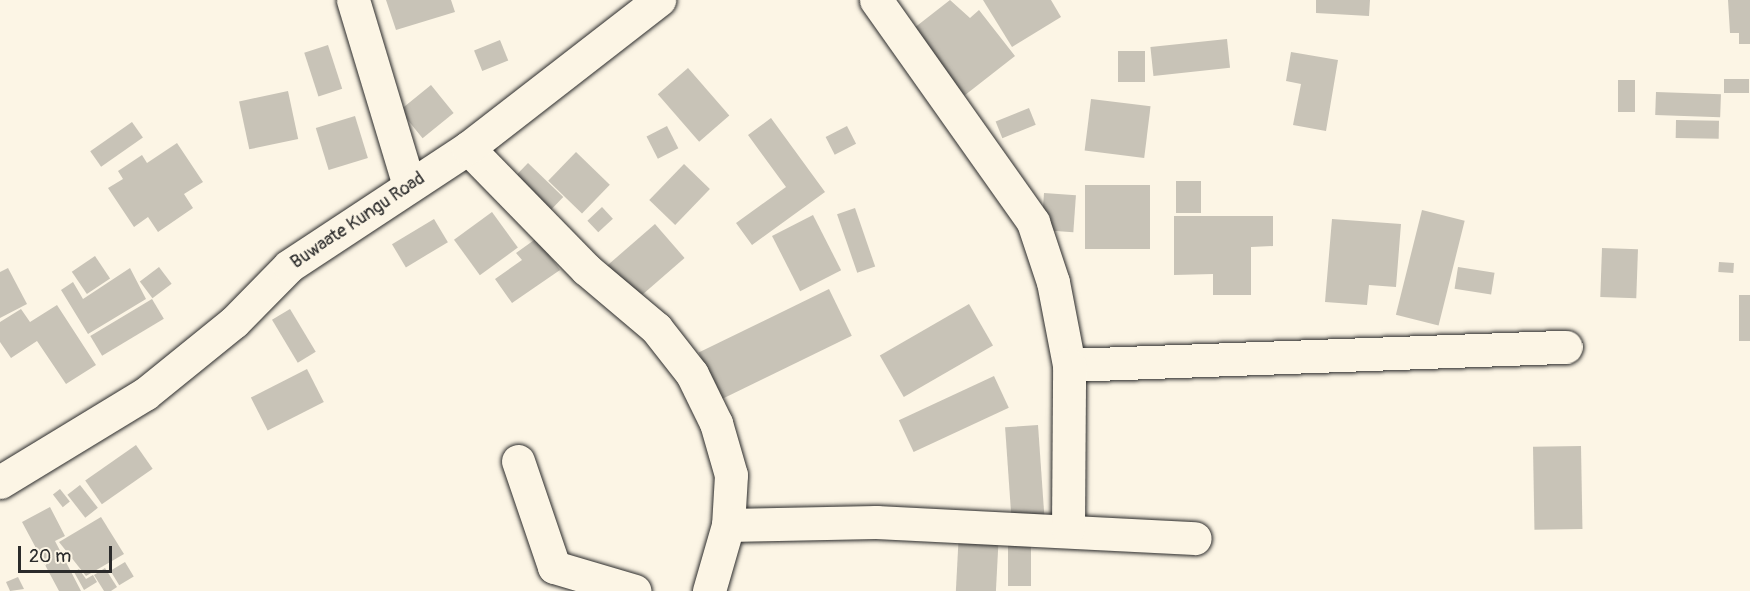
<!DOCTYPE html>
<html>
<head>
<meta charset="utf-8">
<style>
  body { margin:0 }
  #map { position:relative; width:1750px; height:591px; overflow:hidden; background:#fcf5e5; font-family:Pangolin,sans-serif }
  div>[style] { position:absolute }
  .building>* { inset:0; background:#c8c3b7; transform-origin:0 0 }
  .roads { filter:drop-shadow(0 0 2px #2b2b2b) drop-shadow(0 0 2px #2b2b2b) }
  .minor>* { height:33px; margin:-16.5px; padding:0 16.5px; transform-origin:16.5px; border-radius:16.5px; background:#fcf5e5 }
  span { translate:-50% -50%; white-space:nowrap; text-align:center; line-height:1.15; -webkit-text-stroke:5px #fcf5e5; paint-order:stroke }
  .street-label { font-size:18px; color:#2b2b2b }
  .scale { position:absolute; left:18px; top:546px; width:94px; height:27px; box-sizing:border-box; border:3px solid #2b2b2b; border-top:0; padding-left:8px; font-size:18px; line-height:21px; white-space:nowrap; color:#2b2b2b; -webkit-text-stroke:4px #fcf5e5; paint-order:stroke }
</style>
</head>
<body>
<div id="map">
  <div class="building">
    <i style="clip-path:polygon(386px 0,451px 0,455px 12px,396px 30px)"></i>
    <i style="clip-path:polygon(950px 0,970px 18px,979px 10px,1015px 56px,960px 99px,909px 32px)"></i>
    <i style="clip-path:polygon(983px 0,1051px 0,1061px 17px,1012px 47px)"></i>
    <i style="clip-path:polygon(1316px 0,1370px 0,1369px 16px,1316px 13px)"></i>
    <i style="clip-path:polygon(1728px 0,1750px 0,1750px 44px,1739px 44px,1739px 33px,1730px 33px)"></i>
    <i style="left:1227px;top:39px;width:29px;height:77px;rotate:84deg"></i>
    <i style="left:500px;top:40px;width:22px;height:28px;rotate:68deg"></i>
    <i style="left:328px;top:45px;width:46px;height:25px;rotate:72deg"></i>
    <i style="left:1118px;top:51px;width:27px;height:31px"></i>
    <i style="clip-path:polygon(1291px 52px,1338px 60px,1326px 131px,1293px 125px,1301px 84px,1286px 81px)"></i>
    <i style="left:688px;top:68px;width:63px;height:40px;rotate:49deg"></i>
    <i style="left:1724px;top:79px;width:25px;height:14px"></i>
    <i style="left:1618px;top:80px;width:17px;height:32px"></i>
    <i style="left:431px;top:85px;width:36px;height:40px;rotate:51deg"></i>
    <i style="left:288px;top:91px;width:49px;height:50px;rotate:78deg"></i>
    <i style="left:1656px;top:92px;width:65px;height:23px;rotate:2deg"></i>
    <i style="left:1091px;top:99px;width:60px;height:52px;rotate:7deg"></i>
    <i style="left:1029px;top:108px;width:18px;height:36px;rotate:68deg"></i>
    <i style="left:355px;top:116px;width:44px;height:41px;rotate:73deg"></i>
    <i style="clip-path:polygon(771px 118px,825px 192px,752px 245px,736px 223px,786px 187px,748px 135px)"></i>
    <i style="left:1676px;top:120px;width:43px;height:18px;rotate:1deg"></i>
    <i style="left:132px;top:122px;width:19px;height:51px;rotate:55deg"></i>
    <i style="left:667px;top:126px;width:25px;height:23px;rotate:63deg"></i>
    <i style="left:847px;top:126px;width:20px;height:24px;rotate:63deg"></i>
    <i style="clip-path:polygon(177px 143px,203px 182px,184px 194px,193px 208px,158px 232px,148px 217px,134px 227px,108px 188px,123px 179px,118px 171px,142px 155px,147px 163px)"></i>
    <i style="left:576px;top:152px;width:47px;height:40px;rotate:44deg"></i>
    <i style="left:528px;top:163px;width:49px;height:18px;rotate:44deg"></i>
    <i style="left:684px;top:164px;width:36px;height:50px;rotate:44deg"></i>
    <i style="left:1176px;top:181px;width:25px;height:32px"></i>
    <i style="left:1085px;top:185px;width:65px;height:64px"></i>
    <i style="left:1044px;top:193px;width:32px;height:37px;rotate:4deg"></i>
    <i style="left:602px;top:207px;width:16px;height:20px;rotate:47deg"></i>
    <i style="left:855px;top:208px;width:62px;height:19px;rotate:71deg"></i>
    <i style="left:1422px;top:210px;width:44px;height:108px;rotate:14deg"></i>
    <i style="left:492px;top:212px;width:44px;height:47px;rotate:54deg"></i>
    <i style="left:813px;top:215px;width:62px;height:46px;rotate:63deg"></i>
    <i style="clip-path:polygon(1174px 216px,1273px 216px,1273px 246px,1251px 247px,1251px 295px,1213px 295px,1213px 274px,1174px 275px)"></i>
    <i style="left:434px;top:219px;width:27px;height:49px;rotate:59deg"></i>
    <i style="clip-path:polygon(1332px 219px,1401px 224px,1396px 287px,1369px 285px,1367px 305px,1325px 302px)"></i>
    <i style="left:655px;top:224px;width:45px;height:64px;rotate:49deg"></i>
    <i style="clip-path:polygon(537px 238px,560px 270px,512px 303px,495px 279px,522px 260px,516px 253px)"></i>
    <i style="left:1602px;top:248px;width:36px;height:49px;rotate:2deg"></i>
    <i style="left:95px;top:256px;width:27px;height:28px;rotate:56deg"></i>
    <i style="left:1719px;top:262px;width:15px;height:10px;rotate:4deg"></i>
    <i style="left:159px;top:267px;width:21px;height:24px;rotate:53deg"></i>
    <i style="left:1458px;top:267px;width:37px;height:22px;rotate:9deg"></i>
    <i style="clip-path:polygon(8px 268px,27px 304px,0 318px,0 272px)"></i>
    <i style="clip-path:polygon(130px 268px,146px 299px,88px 334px,61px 290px,73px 282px,83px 299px)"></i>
    <i style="left:829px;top:289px;width:52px;height:145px;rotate:64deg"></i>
    <i style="left:1739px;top:295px;width:11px;height:46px"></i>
    <i style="left:152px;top:299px;width:23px;height:72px;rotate:59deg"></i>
    <i style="left:969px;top:304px;width:48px;height:103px;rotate:60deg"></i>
    <i style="clip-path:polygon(57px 305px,96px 365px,66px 384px,37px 341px,11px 358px,0 342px,0 322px,21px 309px,30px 322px)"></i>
    <i style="left:290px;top:309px;width:50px;height:21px;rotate:59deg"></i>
    <i style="left:307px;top:369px;width:37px;height:63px;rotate:63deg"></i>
    <i style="left:994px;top:376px;width:35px;height:105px;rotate:65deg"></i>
    <i style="left:1038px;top:425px;width:100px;height:33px;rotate:86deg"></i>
    <i style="left:136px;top:445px;width:29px;height:62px;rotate:55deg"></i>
    <i style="left:1581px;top:446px;width:83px;height:48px;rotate:89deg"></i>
    <i style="left:80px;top:485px;width:29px;height:16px;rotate:52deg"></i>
    <i style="left:60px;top:489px;width:16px;height:9px;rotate:52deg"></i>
    <i style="clip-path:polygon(50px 507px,65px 536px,55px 541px,81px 591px,59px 591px,22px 522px)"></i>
    <i style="clip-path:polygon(101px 517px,124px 554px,86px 576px,59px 542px)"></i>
    <i style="left:959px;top:531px;width:40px;height:60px;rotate:3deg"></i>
    <i style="left:1008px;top:533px;width:23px;height:53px"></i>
    <i style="left:125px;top:562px;width:17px;height:17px;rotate:59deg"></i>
    <i style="clip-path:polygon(105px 568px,117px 587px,111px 591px,104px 591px,94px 575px)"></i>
    <i style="clip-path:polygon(79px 569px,86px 579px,93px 575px,97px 582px,84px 590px,74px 572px)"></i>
    <i style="clip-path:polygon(18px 577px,24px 589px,10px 591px,6px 582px)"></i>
  </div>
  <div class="roads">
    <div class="minor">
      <i style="left:353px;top:0;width:193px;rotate:73.2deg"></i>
      <i style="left:876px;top:0;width:272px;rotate:54.7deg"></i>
      <i style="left:1033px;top:222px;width:63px;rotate:71.6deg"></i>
      <i style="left:1053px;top:282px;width:85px;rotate:79.1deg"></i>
      <i style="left:1069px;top:365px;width:497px;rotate:-2.1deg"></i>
      <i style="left:468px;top:148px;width:169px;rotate:45.7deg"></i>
      <i style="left:586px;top:269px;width:92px;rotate:40.1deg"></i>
      <i style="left:656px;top:328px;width:58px;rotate:52deg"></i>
      <i style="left:692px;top:374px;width:55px;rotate:63.9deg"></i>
      <i style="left:716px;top:423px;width:54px;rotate:73.9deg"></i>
      <i style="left:731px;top:475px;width:50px;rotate:93.4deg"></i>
      <i style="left:728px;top:525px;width:69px;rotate:106.1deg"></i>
      <i style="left:518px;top:461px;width:112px;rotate:71.2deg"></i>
      <i style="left:554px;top:567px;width:84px;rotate:16.5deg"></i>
      <i style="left:0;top:482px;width:170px;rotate:-31.3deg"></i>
      <i style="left:145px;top:394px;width:114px;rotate:-39deg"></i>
      <i style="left:234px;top:322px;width:78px;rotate:-45.5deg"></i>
      <i style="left:289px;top:266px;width:214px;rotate:-33.4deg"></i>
      <i style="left:468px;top:148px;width:242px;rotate:-37.8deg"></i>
      <i style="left:728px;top:525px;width:148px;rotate:-1.2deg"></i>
      <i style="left:876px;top:522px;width:319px;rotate:2.9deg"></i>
      <i style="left:1068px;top:528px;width:163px;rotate:-89.6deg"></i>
    </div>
  </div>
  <div class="street-label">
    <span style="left:358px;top:221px;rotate:-34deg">Buwaate Kungu Road</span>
  </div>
  <div class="scale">20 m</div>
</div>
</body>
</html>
